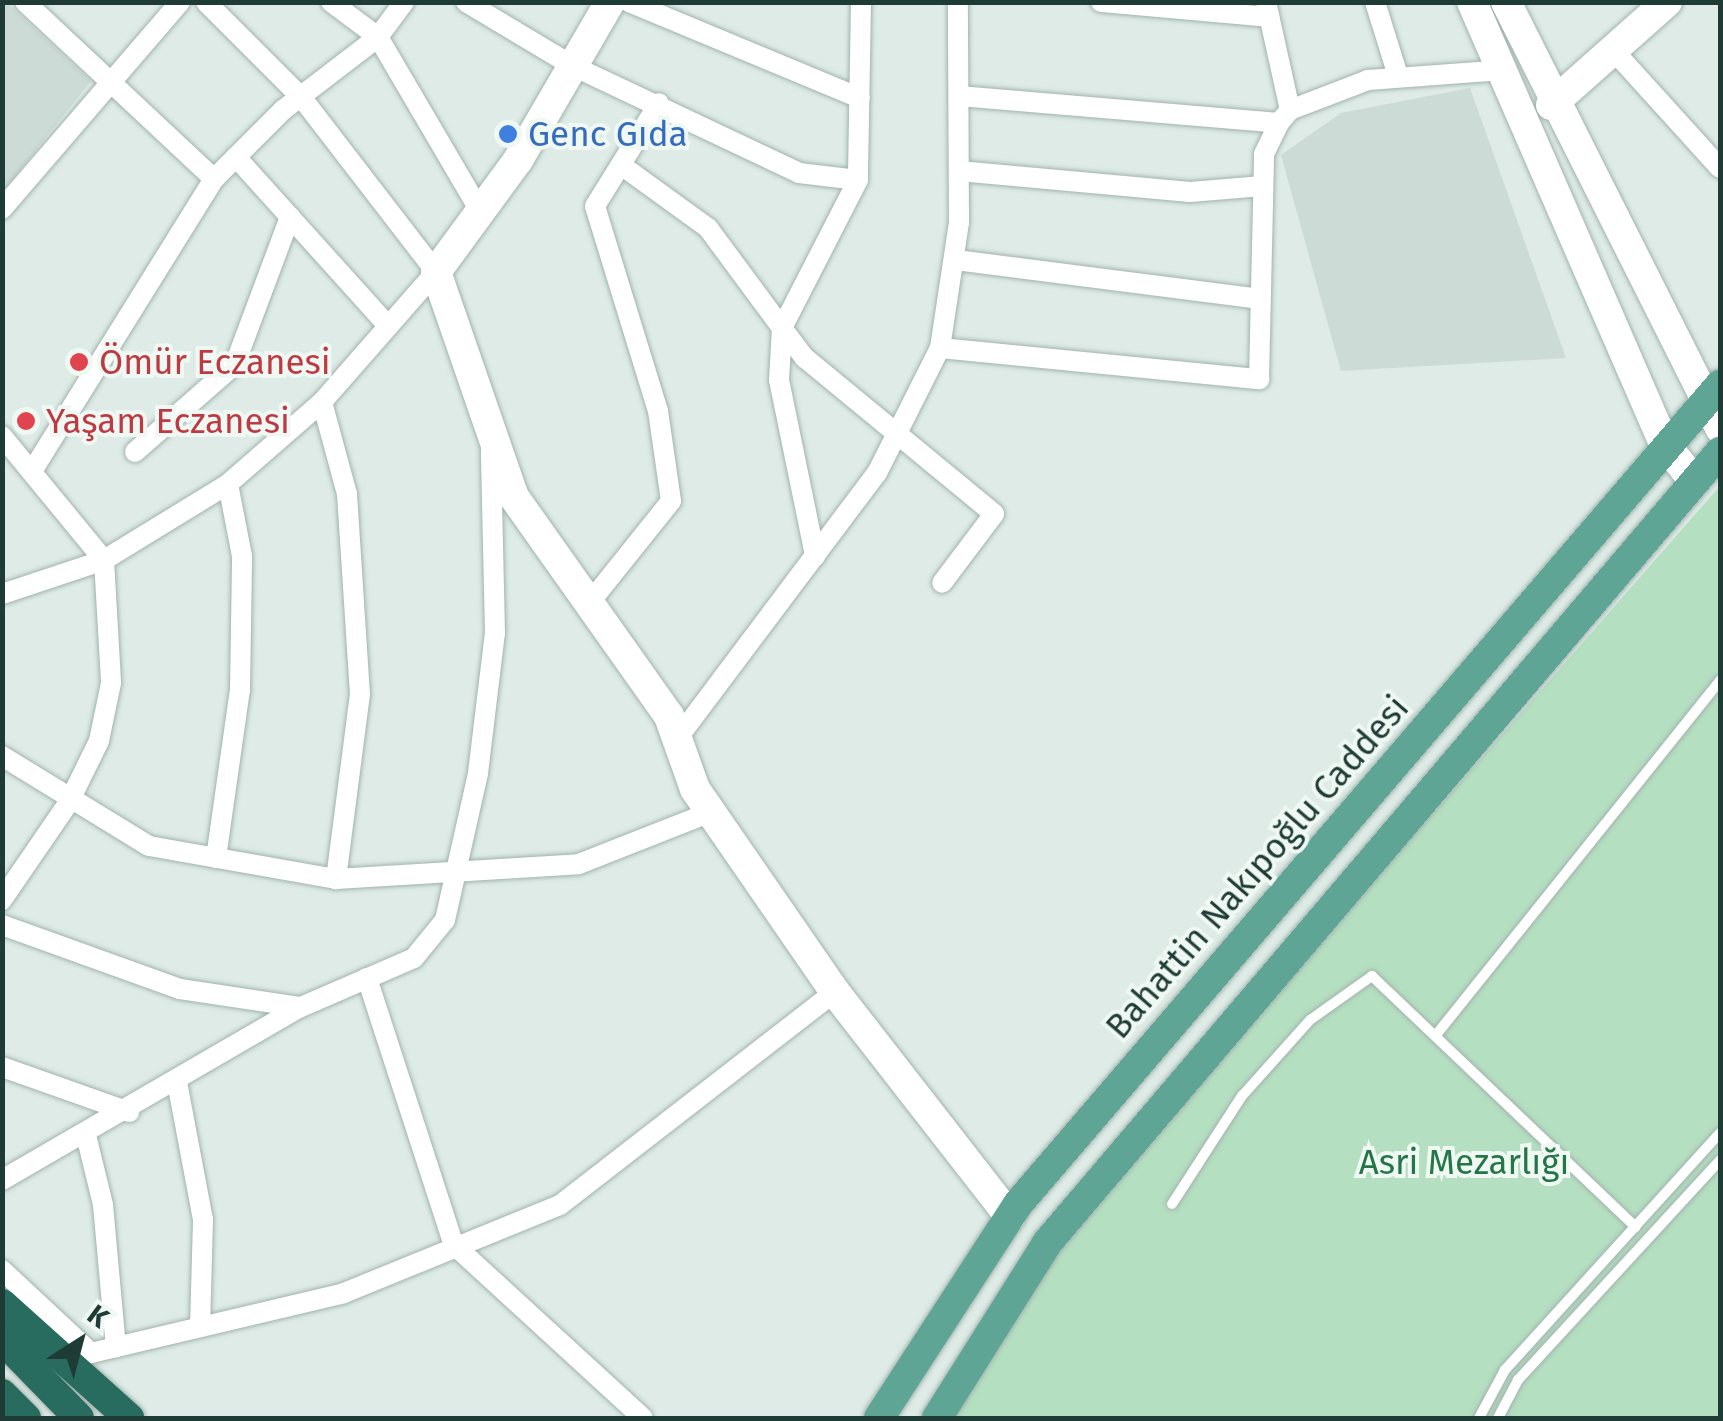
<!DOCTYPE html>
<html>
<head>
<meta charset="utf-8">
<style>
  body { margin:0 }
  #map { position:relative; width:1723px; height:1421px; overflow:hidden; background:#deebe6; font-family:"Fira Sans",sans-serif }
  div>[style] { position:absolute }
  .built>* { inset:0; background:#ccdbd5 }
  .green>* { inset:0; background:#b5dfc1 }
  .roads { filter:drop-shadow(0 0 2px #a1b3ad) drop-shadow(0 0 2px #a1b3ad) }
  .lane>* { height:10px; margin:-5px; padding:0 5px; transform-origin:5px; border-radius:5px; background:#fff }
  .street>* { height:20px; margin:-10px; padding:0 10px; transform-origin:10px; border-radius:10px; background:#fff }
  .secondary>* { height:30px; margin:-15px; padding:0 15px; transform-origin:15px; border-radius:15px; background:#fff }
  .primary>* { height:30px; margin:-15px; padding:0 15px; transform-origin:15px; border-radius:15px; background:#5fa595 }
  .highway>* { height:30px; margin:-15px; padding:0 15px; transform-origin:15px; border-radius:15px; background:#286b5f }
  .dots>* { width:28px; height:28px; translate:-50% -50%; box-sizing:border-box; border:5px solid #eff8f3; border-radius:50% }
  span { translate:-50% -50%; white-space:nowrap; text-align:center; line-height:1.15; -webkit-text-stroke:8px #eff8f3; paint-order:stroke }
  .shop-label { font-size:35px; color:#366cbe }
  .left { translate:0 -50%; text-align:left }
  .health-label { font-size:35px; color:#be3a42 }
  .street-label { font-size:35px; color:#1e3c35 }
  .park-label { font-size:35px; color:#257647 }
  .frame { position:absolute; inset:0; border:5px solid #1e3c35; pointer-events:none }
  .north { position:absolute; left:30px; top:1291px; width:100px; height:100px; -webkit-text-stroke:8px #eff8f3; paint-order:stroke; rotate:36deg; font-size:28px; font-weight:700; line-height:40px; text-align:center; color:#1e3c35 }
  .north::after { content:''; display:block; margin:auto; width:35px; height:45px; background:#1e3c35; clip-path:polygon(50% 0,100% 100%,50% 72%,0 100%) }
</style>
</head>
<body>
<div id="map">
  <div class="built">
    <i style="clip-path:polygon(6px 2px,91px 81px,3px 191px,2px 3px)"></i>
    <i style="clip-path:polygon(1470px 88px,1566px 358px,1341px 371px,1281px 155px,1341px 113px)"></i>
  </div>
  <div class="green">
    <i style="clip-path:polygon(1720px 486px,1720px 1418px,942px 1418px,1063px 1236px)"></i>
  </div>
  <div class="roads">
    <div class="lane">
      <i style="left:1436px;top:1035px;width:455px;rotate:-51.3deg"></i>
      <i style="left:1172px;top:1204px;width:129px;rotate:-57.1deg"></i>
      <i style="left:1242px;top:1096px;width:102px;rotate:-48.2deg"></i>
      <i style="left:1310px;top:1020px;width:76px;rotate:-35.4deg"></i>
      <i style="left:1372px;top:976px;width:364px;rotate:43.6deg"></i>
      <i style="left:1479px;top:1418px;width:55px;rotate:-61.6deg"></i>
      <i style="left:1505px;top:1370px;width:320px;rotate:-47.8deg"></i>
      <i style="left:1498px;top:1418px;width:43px;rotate:-62.2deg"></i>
      <i style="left:1518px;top:1380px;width:299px;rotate:-47.4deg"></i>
    </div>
    <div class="street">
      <i style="left:25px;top:2px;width:259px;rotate:43.1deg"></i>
      <i style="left:331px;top:2px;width:59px;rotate:36.7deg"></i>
      <i style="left:378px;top:37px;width:202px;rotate:59.6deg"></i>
      <i style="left:466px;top:2px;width:125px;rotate:30.9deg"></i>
      <i style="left:573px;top:66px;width:250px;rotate:25.3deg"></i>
      <i style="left:799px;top:173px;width:59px;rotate:6.8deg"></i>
      <i style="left:629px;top:2px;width:250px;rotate:22.6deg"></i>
      <i style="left:861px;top:2px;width:178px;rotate:91deg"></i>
      <i style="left:858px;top:180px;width:166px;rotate:117.2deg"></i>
      <i style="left:782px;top:328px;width:38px;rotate:53deg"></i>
      <i style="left:805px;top:358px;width:245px;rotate:39.5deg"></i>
      <i style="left:994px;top:514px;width:86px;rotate:127deg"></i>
      <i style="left:1101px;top:2px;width:169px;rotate:5.1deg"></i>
      <i style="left:1375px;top:2px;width:77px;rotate:72.7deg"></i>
      <i style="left:1613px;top:50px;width:159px;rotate:47.8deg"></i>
      <i style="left:959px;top:96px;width:321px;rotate:4.8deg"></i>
      <i style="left:1279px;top:123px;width:17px;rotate:-50deg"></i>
      <i style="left:1290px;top:110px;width:111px;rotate:-102.5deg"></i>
      <i style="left:1290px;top:110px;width:84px;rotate:-21deg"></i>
      <i style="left:1368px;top:80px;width:135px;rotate:-4.2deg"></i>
      <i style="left:236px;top:157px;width:227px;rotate:48deg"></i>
      <i style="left:621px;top:165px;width:107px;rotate:35.9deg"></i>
      <i style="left:708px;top:228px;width:124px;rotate:53.5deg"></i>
      <i style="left:782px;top:328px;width:52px;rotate:93.3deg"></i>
      <i style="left:779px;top:380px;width:180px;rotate:78.4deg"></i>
      <i style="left:959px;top:171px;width:232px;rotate:5.2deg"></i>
      <i style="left:1190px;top:192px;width:73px;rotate:-4.7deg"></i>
      <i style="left:2px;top:209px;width:273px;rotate:-49.3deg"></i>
      <i style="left:956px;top:260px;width:307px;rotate:7.3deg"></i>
      <i style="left:940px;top:348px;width:321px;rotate:5.6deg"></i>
      <i style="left:1259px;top:379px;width:225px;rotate:-88.7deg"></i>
      <i style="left:1264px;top:154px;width:34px;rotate:-64deg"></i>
      <i style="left:322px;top:402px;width:95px;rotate:74.8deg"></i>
      <i style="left:347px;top:494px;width:200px;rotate:86.3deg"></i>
      <i style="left:360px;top:694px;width:187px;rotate:97.4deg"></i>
      <i style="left:2px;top:436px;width:161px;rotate:50.6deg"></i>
      <i style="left:104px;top:560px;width:123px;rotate:86.7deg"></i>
      <i style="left:111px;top:683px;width:59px;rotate:101.7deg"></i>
      <i style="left:99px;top:741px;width:68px;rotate:116.2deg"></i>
      <i style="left:69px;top:802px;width:119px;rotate:124.4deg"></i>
      <i style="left:135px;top:452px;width:133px;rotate:-41.3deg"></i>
      <i style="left:235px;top:364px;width:157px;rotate:-69.5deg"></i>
      <i style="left:34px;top:468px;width:340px;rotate:-58.1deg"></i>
      <i style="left:214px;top:179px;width:98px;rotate:-45deg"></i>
      <i style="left:283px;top:110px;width:120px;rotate:-37.5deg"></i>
      <i style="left:378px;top:37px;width:44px;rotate:-53.4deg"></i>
      <i style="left:2px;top:594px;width:108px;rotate:-18.4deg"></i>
      <i style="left:104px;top:560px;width:145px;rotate:-31.5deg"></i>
      <i style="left:228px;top:484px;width:125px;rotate:-41.1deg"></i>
      <i style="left:322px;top:402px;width:173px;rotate:-48.8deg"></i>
      <i style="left:436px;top:272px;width:218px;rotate:-127.6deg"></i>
      <i style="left:303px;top:99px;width:137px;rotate:-135deg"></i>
      <i style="left:591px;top:601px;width:128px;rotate:-51.3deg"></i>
      <i style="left:671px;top:501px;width:91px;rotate:-98.2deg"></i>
      <i style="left:658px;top:411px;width:214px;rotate:-107.1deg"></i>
      <i style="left:595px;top:206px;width:121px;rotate:-58.1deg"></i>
      <i style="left:677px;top:739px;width:333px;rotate:-53.1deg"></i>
      <i style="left:877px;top:473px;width:140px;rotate:-63.3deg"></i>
      <i style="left:940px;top:348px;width:127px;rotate:-81.4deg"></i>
      <i style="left:959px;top:222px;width:220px;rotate:-90.3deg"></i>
      <i style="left:2px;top:756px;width:172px;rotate:31.5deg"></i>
      <i style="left:149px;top:846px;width:190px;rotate:10deg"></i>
      <i style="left:336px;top:879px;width:243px;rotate:-3.5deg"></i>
      <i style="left:579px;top:864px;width:142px;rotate:-21.5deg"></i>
      <i style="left:216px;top:858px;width:170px;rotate:-81.9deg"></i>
      <i style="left:240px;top:690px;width:134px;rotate:-89.1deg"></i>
      <i style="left:242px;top:556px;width:73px;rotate:-101deg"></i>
      <i style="left:2px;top:925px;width:189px;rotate:19.8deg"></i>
      <i style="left:180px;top:989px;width:122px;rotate:8.5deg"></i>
      <i style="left:301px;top:1007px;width:123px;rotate:-23.4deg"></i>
      <i style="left:414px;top:958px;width:49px;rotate:-50.8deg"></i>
      <i style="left:445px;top:920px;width:151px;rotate:-77.3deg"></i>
      <i style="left:478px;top:773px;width:141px;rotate:-83.1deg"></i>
      <i style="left:495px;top:633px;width:181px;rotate:-91.3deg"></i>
      <i style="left:367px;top:978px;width:281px;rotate:72deg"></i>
      <i style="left:454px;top:1245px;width:256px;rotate:42.5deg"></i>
      <i style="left:2px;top:1067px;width:135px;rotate:19.5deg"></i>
      <i style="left:177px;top:1082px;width:140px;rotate:79.3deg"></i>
      <i style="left:203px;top:1220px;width:107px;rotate:91.6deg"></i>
      <i style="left:86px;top:1135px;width:72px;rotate:76.3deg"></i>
      <i style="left:103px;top:1205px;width:143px;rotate:84.8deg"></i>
      <i style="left:2px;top:1180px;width:345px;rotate:-30.1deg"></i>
      <i style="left:2px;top:1270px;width:122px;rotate:43deg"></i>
      <i style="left:91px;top:1353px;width:260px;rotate:-13.3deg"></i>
      <i style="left:344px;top:1293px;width:233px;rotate:-22.2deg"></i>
      <i style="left:560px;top:1205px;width:348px;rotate:-37.8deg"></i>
    </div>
    <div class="secondary">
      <i style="left:610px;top:2px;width:183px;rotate:120.2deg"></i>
      <i style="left:518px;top:160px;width:139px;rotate:126.2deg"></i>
      <i style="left:436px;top:272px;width:238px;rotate:70.9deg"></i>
      <i style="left:514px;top:497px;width:268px;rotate:54.7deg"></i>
      <i style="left:669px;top:716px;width:77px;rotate:70.4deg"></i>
      <i style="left:695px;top:789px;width:247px;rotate:55.4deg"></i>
      <i style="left:835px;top:992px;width:285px;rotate:52.1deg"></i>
      <i style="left:1472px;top:2px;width:481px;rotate:66.5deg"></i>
      <i style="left:1664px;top:443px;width:48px;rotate:51.7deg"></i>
      <i style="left:1506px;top:2px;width:477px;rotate:63.3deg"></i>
      <i style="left:1551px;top:105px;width:155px;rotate:-41.6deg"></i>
    </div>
    <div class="primary">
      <i style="left:879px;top:1418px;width:255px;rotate:-57deg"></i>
      <i style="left:1018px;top:1204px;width:1079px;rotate:-49.4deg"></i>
      <i style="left:937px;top:1418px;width:207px;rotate:-57.8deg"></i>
      <i style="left:1047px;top:1243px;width:1039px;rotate:-49.61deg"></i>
    </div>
    <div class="highway">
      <i style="left:2px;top:1304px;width:171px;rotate:41.9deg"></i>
      <i style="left:2px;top:1339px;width:110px;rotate:45.7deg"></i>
      <i style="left:2px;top:1394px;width:34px;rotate:45deg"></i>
    </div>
  </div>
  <div class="dots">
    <i style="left:508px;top:134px;background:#3f7fe0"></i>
    <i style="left:79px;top:362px;background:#e0444e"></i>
    <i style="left:26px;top:421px;background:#e0444e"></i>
  </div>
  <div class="shop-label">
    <span class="left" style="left:528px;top:134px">Genc Gıda</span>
  </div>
  <div class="health-label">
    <span class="left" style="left:99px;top:362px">Ömür Eczanesi</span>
    <span class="left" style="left:46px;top:421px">Yaşam Eczanesi</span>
  </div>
  <div class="street-label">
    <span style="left:1257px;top:867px;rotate:-49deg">Bahattin Nakıpoğlu Caddesi</span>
  </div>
  <div class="park-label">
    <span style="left:1464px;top:1162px">Asri Mezarlığı</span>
  </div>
  <div class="frame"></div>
  <div class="north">K</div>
</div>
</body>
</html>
